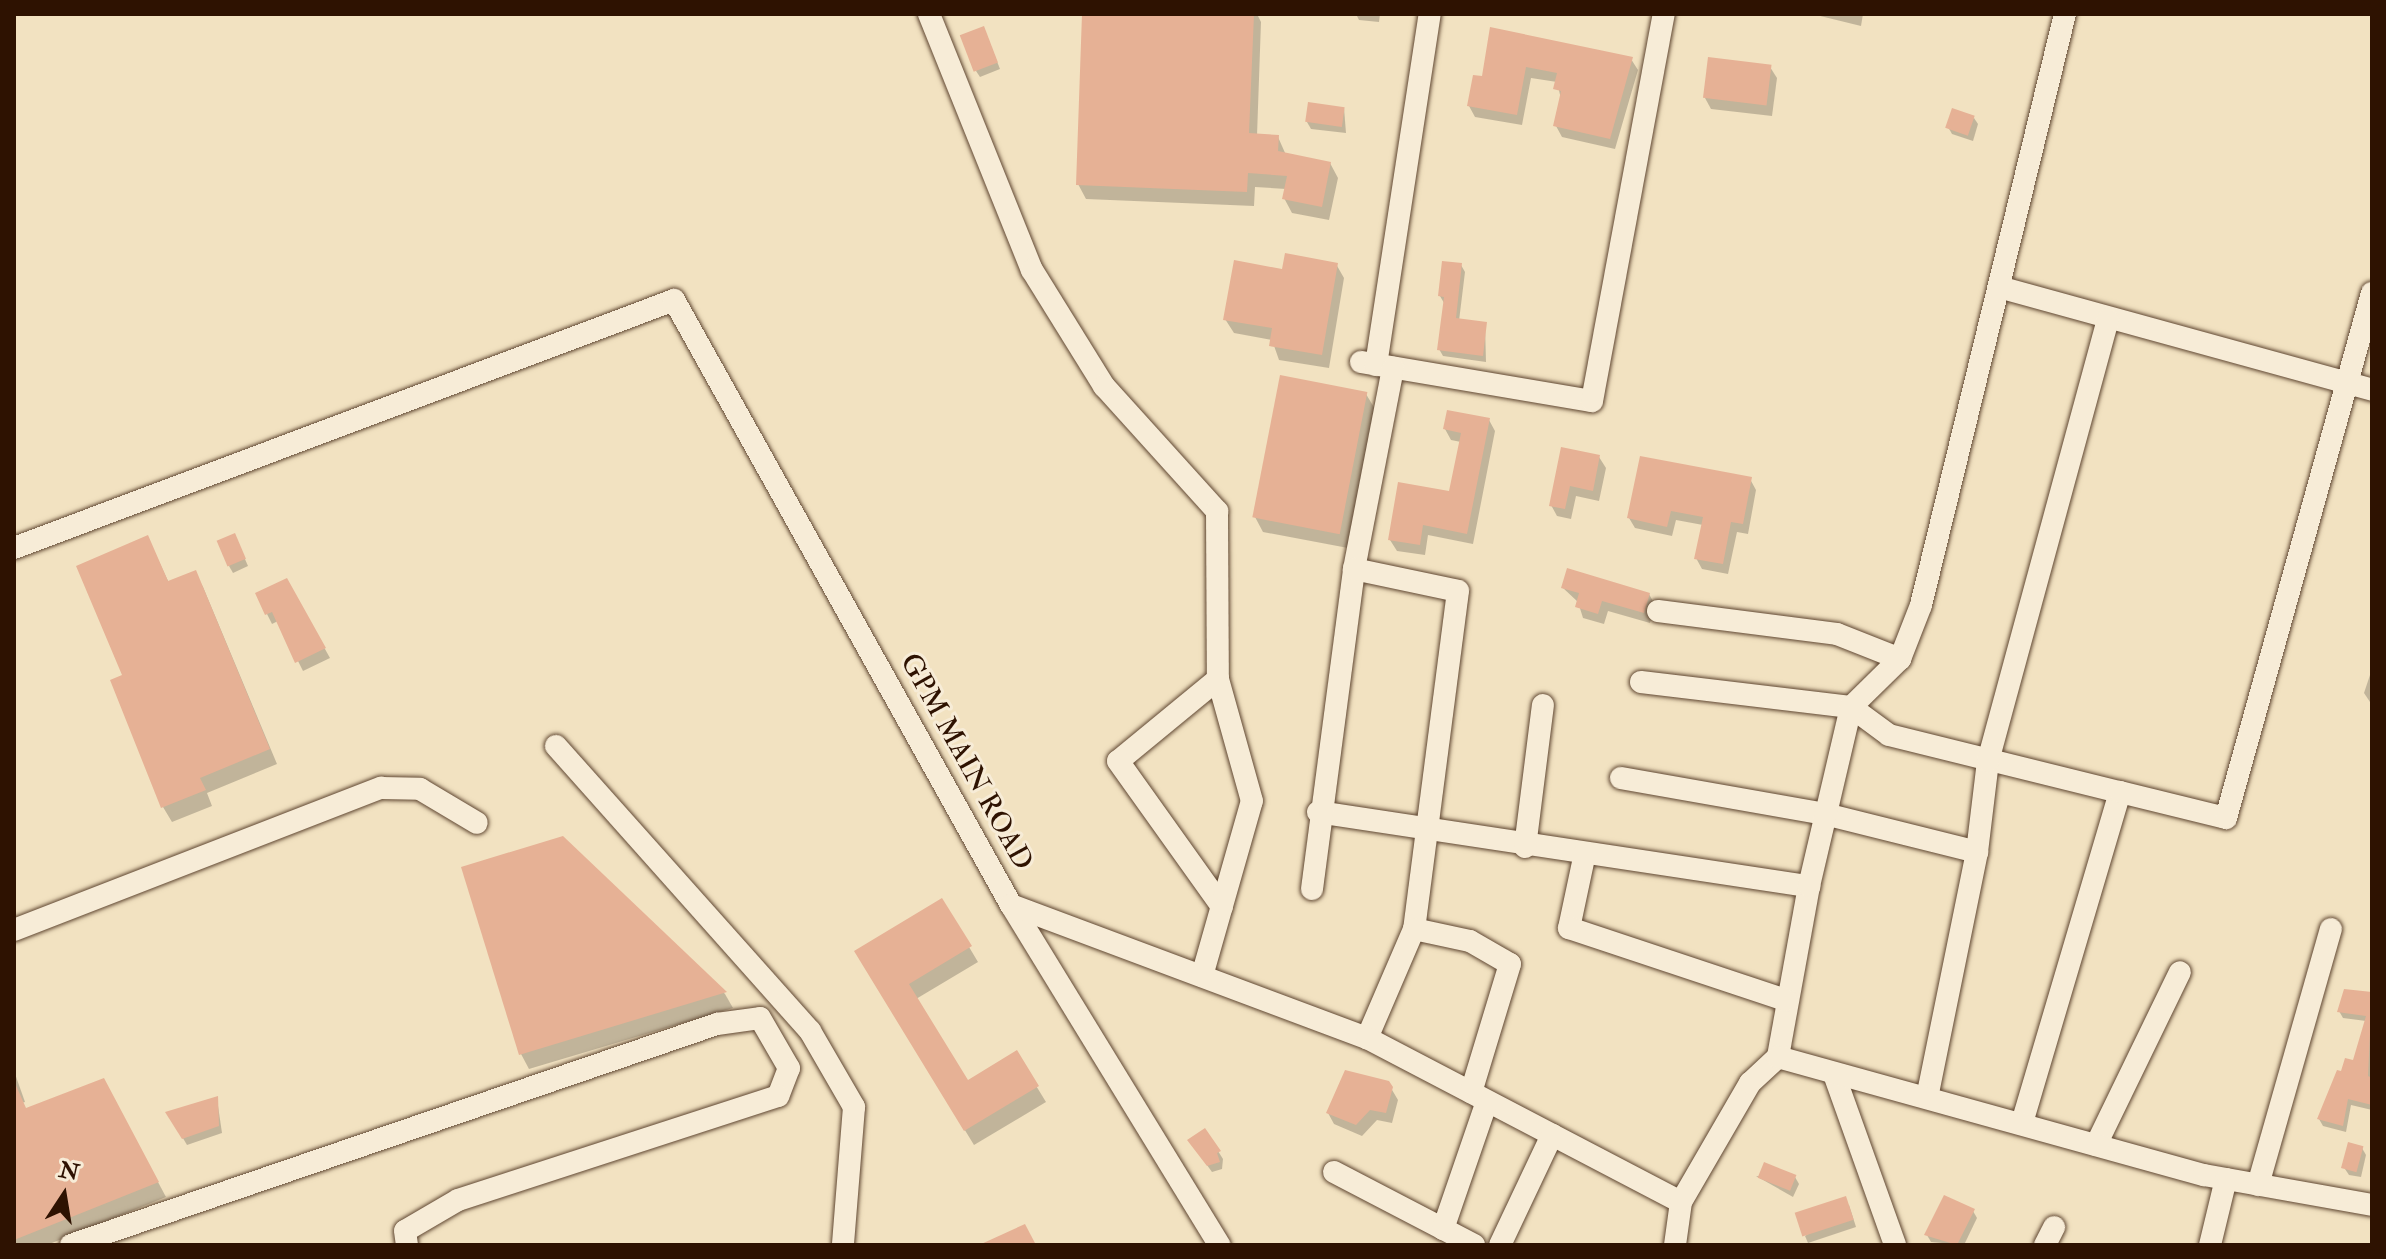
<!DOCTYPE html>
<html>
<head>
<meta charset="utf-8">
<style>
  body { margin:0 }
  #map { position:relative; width:2386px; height:1259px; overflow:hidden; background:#f2e2c1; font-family:"IM FELL Double Pica",serif }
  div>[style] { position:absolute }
  .shadow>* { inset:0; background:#0003 }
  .building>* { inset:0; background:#e6b195; transform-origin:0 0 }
  .roads { filter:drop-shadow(0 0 2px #5f4631) drop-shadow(0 0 2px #5f4631) }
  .street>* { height:22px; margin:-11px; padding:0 11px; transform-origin:11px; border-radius:11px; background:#f7ecd7 }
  span { translate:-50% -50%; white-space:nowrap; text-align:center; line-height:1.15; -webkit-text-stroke:6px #f7ecd7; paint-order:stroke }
  .street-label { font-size:28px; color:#2e1201 }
  .frame { position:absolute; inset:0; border:16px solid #2e1201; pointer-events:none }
  .north { position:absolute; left:24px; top:1155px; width:80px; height:80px; -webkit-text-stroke:6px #f7ecd7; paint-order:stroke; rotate:12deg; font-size:22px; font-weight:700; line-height:32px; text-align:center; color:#2e1201 }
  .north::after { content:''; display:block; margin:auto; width:28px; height:36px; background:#2e1201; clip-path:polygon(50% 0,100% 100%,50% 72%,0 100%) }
</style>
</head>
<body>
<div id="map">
  <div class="shadow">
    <i style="clip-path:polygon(1084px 14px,1257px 14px,1261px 22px,1257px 136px,1278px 137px,1286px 155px,1330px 163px,1338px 178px,1329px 220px,1292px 213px,1284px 198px,1286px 189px,1255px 187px,1254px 206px,1086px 199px,1078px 184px)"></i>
    <i style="clip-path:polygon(1356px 14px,1380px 14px,1379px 22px,1359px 20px)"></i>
    <i style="clip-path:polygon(1812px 14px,1863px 14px,1861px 26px)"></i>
    <i style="clip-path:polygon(1492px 30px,1631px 59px,1638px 70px,1615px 149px,1562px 137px,1556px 126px,1561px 99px,1557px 82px,1531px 78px,1522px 125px,1475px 117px,1469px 106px,1483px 79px)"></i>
    <i style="clip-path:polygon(987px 36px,1000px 69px,980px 77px,976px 71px)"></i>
    <i style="clip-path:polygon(1770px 67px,1777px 78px,1772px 116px,1711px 109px,1705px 98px)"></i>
    <i style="clip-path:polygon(1344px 108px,1346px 133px,1311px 129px,1307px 122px)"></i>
    <i style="clip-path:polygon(1974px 118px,1978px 124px,1973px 141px,1952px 134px,1948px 127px)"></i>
    <i style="clip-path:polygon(1336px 264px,1344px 278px,1329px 368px,1279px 360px,1272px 340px,1234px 333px,1225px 319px,1284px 271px)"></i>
    <i style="clip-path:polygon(1461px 265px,1465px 272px,1459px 321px,1485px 324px,1486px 362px,1443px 356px,1439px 349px,1444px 303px,1440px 296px)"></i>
    <i style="clip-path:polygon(1366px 394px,1375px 409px,1348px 548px,1263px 532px,1255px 517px)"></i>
    <i style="clip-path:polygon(1489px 420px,1495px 431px,1473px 544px,1428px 535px,1425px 555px,1397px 551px,1390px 540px,1451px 494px,1461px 442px,1451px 440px,1445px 429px)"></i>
    <i style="clip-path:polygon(1563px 449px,1599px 457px,1606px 468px,1599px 501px,1576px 496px,1571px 519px,1557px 516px,1551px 505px)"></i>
    <i style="clip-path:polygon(1750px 479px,1756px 490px,1748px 534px,1737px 532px,1728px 574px,1702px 569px,1696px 558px,1703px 525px,1676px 520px,1672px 536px,1635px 528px,1629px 518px)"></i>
    <i style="clip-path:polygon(148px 538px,169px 583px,195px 573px,203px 587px,277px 764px,207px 793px,212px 806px,172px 822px,163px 807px)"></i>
    <i style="clip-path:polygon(238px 543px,248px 566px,233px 573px,229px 566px)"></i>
    <i style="clip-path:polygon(287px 581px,330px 658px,303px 671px,278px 621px,272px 624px,257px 594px)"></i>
    <i style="clip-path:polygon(1563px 588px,1649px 594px,1655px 605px,1650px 623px,1608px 611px,1604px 624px,1583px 618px,1578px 602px)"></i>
    <i style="clip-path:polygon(2372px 669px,2372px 705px,2364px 693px)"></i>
    <i style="clip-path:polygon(562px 839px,725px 994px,733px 1008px,529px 1069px,521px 1054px)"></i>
    <i style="clip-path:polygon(941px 900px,978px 962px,916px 999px,967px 1083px,1016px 1053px,1046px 1102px,974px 1145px,856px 952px)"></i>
    <i style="clip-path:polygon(2346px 991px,2372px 994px,2372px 1110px,2351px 1105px,2346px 1132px,2323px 1126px,2319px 1119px,2355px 1062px,2366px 1021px,2343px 1018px,2339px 1011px)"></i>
    <i style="clip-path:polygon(14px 1071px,25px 1102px,14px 1105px)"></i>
    <i style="clip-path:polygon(1388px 1083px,1398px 1100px,1392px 1123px,1377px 1120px,1362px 1136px,1334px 1124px,1328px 1113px)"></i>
    <i style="clip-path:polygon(112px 1096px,166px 1197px,47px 1245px,14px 1245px,14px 1115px)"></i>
    <i style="clip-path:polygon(217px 1099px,222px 1133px,187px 1145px,168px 1113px)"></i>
    <i style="clip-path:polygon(1205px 1130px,1223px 1159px,1222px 1169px,1212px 1172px,1194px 1147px)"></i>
    <i style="clip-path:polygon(2362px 1148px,2366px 1155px,2361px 1177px,2349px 1175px,2345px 1169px)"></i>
    <i style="clip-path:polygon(1756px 1176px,1795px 1177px,1799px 1184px,1793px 1197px)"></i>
    <i style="clip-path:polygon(1849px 1205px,1856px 1227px,1808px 1243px,1805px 1236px)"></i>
    <i style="clip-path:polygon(1973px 1211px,1977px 1218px,1964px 1245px,1931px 1242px,1927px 1235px)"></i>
  </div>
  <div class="building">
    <i style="clip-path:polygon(1082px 14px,1254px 14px,1249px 133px,1279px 135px,1278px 151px,1331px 162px,1322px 207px,1282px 199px,1287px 176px,1248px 173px,1247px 192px,1076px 185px)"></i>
    <i style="left:984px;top:26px;width:39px;height:26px;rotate:69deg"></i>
    <i style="clip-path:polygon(1490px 27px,1633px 57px,1610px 139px,1553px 126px,1561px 91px,1553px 89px,1557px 73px,1526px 67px,1517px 115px,1467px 106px,1473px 75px,1482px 76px)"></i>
    <i style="left:1708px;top:57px;width:64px;height:41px;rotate:7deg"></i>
    <i style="left:1308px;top:102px;width:37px;height:20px;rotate:8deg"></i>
    <i style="left:1952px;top:108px;width:24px;height:21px;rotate:19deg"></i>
    <i style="clip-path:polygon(1285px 253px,1338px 263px,1322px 355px,1269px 346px,1272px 328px,1223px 320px,1234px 260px,1282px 269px)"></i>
    <i style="clip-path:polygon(1442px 261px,1462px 263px,1456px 318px,1487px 322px,1483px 356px,1437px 350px,1444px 297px,1438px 296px)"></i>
    <i style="left:1280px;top:375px;width:89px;height:145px;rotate:11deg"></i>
    <i style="clip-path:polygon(1447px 410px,1490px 418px,1467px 534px,1423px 525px,1420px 545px,1388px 540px,1398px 482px,1449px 491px,1461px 433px,1443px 429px)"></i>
    <i style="clip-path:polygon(1561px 447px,1600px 455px,1593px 491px,1570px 486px,1565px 509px,1549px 506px)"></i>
    <i style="clip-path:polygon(1640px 456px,1752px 477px,1743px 524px,1731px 522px,1723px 564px,1694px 559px,1703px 517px,1671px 511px,1667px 527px,1627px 518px)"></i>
    <i style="left:235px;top:533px;width:28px;height:20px;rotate:67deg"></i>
    <i style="clip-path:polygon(148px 535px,168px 581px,196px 570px,270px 749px,200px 778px,206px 790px,161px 808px,110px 680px,122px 675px,76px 566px)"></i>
    <i style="clip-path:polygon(1567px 568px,1650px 593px,1644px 613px,1602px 601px,1598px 614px,1575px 607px,1579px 593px,1561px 588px)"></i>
    <i style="clip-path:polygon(287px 578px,326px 648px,295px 663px,272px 612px,265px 615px,255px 593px)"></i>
    <i style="clip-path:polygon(563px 836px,727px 992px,519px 1055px,461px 867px)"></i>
    <i style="clip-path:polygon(942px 898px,972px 946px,909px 984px,968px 1080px,1017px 1050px,1039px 1086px,964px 1131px,854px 951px)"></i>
    <i style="clip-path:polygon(2344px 989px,2372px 992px,2368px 1076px,2372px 1078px,2372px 1105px,2348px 1099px,2343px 1126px,2317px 1119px,2337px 1070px,2341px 1071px,2345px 1058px,2353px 1060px,2366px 1016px,2337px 1012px)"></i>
    <i style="clip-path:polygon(1345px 1070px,1389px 1081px,1393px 1087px,1386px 1113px,1370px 1110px,1356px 1125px,1326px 1113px)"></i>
    <i style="clip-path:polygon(104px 1078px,159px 1182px,14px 1240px,14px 1081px,26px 1108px)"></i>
    <i style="clip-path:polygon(218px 1096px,219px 1126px,182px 1139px,165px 1112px)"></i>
    <i style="clip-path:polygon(1205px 1128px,1221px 1151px,1217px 1153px,1220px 1162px,1207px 1166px,1187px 1140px)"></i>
    <i style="left:2348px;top:1142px;width:16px;height:27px;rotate:15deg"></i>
    <i style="left:1764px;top:1162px;width:35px;height:17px;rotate:22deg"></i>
    <i style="clip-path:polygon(1944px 1195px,1975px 1209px,1957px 1245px,1924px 1235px)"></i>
    <i style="left:1846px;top:1196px;width:25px;height:54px;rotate:72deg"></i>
    <i style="clip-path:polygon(1025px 1224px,1036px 1245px,979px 1245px)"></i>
  </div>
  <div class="roads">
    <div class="street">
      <i style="left:929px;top:14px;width:276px;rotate:68.1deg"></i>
      <i style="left:1032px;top:270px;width:137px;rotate:58.2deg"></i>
      <i style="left:1104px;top:386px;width:169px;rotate:47.9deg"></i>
      <i style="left:1217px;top:511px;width:168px;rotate:89.7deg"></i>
      <i style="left:1218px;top:679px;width:129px;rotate:140.6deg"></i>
      <i style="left:1118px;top:761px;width:179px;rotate:54.5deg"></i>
      <i style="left:1999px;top:287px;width:387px;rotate:15.4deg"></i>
      <i style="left:1361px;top:362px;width:234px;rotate:9.6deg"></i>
      <i style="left:1592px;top:401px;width:394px;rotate:-79.5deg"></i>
      <i style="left:1376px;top:365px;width:355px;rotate:-81.3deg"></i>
      <i style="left:14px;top:548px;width:705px;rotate:-20.59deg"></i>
      <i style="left:674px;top:300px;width:693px;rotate:60.88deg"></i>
      <i style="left:1011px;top:905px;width:399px;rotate:58.5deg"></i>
      <i style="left:1354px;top:569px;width:205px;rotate:-79deg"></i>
      <i style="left:1658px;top:611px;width:180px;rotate:7.3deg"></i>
      <i style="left:1837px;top:634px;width:68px;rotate:21.6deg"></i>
      <i style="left:1641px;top:682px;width:211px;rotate:6.8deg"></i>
      <i style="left:1851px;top:707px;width:47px;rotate:36.4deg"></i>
      <i style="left:1889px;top:735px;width:238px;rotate:13.9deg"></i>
      <i style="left:2120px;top:792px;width:345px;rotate:106.5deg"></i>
      <i style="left:556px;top:746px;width:382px;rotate:48.3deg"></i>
      <i style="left:810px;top:1031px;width:88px;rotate:59.9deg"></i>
      <i style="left:854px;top:1107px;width:138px;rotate:94.6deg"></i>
      <i style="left:1621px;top:778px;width:207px;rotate:10deg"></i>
      <i style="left:1825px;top:814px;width:157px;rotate:14deg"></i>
      <i style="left:1977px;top:852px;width:250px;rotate:101.5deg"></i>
      <i style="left:2120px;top:792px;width:109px;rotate:13.8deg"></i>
      <i style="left:2226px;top:818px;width:545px;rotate:-74.46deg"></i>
      <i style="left:1318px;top:812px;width:497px;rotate:8.6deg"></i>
      <i style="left:1809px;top:886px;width:174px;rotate:100.3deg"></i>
      <i style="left:1525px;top:847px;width:143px;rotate:-82.8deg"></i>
      <i style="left:1977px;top:852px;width:92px;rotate:-83.1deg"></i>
      <i style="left:1988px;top:761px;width:457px;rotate:-74.8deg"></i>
      <i style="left:1585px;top:853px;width:77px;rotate:102deg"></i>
      <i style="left:1569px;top:928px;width:229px;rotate:18.4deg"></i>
      <i style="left:1809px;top:886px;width:184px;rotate:-76.8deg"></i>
      <i style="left:1851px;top:707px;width:69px;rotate:-44.4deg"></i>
      <i style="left:1900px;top:659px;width:58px;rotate:-68.7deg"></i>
      <i style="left:1921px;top:605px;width:608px;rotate:-76.31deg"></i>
      <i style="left:1312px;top:889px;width:323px;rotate:-82.5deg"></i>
      <i style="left:1354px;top:569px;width:106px;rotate:11.9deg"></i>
      <i style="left:1458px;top:591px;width:341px;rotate:97.4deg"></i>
      <i style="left:1414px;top:929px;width:119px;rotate:113.3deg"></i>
      <i style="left:1011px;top:905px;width:380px;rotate:20.5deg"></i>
      <i style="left:1367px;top:1038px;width:354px;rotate:27.6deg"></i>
      <i style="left:1414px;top:929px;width:57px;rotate:12.1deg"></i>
      <i style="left:1470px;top:941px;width:46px;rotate:29.9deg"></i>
      <i style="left:1510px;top:964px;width:134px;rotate:106.9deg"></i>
      <i style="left:14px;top:930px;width:394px;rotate:-21.2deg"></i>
      <i style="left:381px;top:788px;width:39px;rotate:1deg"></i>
      <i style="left:420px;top:789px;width:66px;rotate:30.8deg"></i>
      <i style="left:1202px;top:976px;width:182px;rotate:-74.1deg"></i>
      <i style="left:1252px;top:801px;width:127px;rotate:-105.6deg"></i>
      <i style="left:1835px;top:1077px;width:178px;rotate:70.3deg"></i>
      <i style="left:2096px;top:1145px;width:192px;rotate:-64.1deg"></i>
      <i style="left:1334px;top:1172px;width:158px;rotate:27.5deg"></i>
      <i style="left:2258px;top:1185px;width:266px;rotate:-74.1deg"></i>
      <i style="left:1443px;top:1229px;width:135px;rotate:-71deg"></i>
      <i style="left:71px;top:1245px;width:683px;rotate:-18.89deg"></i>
      <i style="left:717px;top:1024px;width:43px;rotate:-7.9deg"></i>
      <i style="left:760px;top:1018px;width:58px;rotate:59.9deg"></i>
      <i style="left:789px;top:1068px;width:30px;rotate:111deg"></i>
      <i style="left:778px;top:1096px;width:336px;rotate:162deg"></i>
      <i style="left:458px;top:1200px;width:61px;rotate:149.7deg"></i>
      <i style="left:405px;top:1231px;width:14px;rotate:82deg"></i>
      <i style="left:1500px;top:1245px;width:122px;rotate:-64.7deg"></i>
      <i style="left:1675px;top:1245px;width:43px;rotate:-82.1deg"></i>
      <i style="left:1681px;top:1202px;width:138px;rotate:-59.9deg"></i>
      <i style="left:1750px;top:1083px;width:38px;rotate:-43deg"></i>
      <i style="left:1778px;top:1057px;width:442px;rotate:15.5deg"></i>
      <i style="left:2204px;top:1175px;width:171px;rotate:10.1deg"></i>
      <i style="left:2045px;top:1245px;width:20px;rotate:-63deg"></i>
      <i style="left:2210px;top:1245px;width:68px;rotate:-76.4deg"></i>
    </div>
  </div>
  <div class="street-label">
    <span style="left:966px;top:762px;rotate:61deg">GPM MAIN ROAD</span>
  </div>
  <div class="frame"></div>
  <div class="north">N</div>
</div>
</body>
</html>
